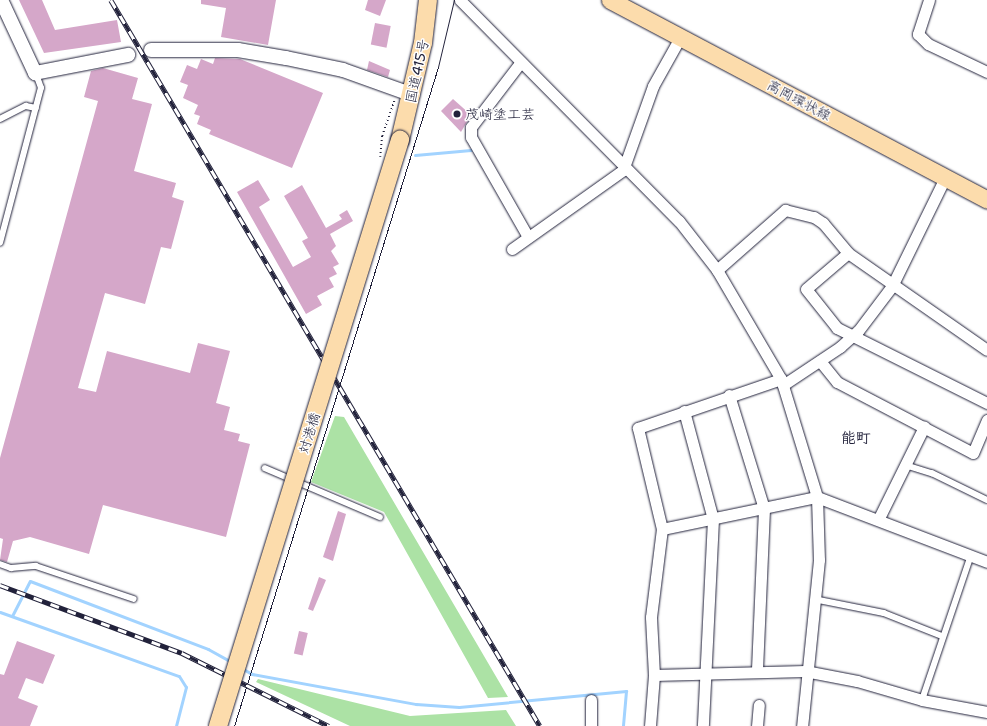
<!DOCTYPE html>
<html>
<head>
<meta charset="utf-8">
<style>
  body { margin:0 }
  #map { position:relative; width:987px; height:726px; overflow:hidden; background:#fff; font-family:"Shantell Sans","Klee One",sans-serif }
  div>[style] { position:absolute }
  .green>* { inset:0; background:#ace2a5 }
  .stream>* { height:3px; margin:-1.5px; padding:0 1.5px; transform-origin:1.5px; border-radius:1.5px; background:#a2d3ff }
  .building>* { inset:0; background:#d5a7c9; transform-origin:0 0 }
  .path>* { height:1.5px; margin-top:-0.75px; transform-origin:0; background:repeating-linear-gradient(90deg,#22223b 0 1px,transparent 0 4px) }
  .roads { filter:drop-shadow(0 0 1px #22223b) drop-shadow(0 0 1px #22223b) }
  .service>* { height:5.5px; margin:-2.75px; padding:0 2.75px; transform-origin:2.75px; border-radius:2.75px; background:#fff }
  .minor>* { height:11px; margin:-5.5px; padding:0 5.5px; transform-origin:5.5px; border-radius:5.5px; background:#fff }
  .tertiary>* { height:14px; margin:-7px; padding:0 7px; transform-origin:7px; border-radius:7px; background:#fff }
  .primary>* { height:17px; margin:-8.5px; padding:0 8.5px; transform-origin:8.5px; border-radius:8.5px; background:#fcdcac }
  .trunk>* { height:18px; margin:-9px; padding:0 9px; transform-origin:9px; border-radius:9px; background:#fcdcac }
  .tram>* { height:1px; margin:-0.5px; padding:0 0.5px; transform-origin:0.5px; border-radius:0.5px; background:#22223b }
  .rail>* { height:4.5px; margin-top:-2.25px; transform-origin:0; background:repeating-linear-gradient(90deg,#fff 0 9px,#22223b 0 18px); box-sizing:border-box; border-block:1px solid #22223b }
  .bridges { filter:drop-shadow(0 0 1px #22223b) drop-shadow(0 0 1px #22223b) }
  .trunk-bridge>* { height:18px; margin:-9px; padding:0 9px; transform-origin:9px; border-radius:9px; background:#fcdcac }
  .dots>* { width:11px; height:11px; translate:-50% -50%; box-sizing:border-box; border:2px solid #fff; border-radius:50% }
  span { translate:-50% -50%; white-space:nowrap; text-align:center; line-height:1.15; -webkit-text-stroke:3px #fff; paint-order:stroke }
  .street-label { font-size:14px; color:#22223b }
  .poi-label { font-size:14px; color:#22223b }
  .left { translate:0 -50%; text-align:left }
  .neighbourhood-label { font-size:15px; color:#22223b; font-weight:700 }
</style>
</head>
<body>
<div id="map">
  <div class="green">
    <i style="clip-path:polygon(335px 416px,344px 417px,508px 697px,488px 698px,384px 512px,311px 482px)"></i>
    <i style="clip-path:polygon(258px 679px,410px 716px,506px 710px,516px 726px,350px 726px,256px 682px)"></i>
  </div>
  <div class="stream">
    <i style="left:415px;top:155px;width:56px;rotate:-5.1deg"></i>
    <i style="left:0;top:612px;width:190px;rotate:19.7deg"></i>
    <i style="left:179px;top:676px;width:13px;rotate:58deg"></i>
    <i style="left:186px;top:687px;width:40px;rotate:104.4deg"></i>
    <i style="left:12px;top:616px;width:39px;rotate:-63deg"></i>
    <i style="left:30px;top:581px;width:191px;rotate:20.9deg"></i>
    <i style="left:208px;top:649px;width:26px;rotate:29deg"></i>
    <i style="left:243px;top:669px;width:10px;rotate:29deg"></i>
    <i style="left:252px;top:674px;width:167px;rotate:10.4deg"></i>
    <i style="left:416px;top:704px;width:43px;rotate:4deg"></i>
    <i style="left:459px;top:707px;width:168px;rotate:-5.5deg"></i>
    <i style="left:626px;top:691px;width:35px;rotate:95deg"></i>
  </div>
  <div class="building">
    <i style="clip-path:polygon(19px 0,42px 0,55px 30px,117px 20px,121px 42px,44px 53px)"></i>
    <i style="clip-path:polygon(201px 0,276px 0,268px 45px,221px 37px,226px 8px,201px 4px)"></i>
    <i style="clip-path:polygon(368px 0,386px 0,380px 16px,365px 10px)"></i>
    <i style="left:375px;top:23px;width:16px;height:22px;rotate:11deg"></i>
    <i style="clip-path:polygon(215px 58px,240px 59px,323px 93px,292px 168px,209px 134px,211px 130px,197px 124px,200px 116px,194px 114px,198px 105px,183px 98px,188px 85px,180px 82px,187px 65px,197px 69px,201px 59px,213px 64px)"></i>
    <i style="clip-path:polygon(369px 61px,390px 70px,388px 77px,367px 70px)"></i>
    <i style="clip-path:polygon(103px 68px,138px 78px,132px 99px,152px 104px,134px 171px,176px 183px,172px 197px,184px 201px,171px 249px,161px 247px,145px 304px,105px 293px,78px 388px,96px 392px,107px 351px,190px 373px,198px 343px,230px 351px,216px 403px,230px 407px,224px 430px,240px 434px,238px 441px,250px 444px,226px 537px,103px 505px,89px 554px,30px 537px,13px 541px,7px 562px,0 560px,3px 539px,0 538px,0 458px,98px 101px,84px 97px,91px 71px)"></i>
    <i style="clip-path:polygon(453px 99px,471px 115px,461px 132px,441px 111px)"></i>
    <i style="clip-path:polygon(258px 180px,270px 200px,259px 207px,293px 267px,311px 257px,302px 241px,308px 238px,284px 196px,302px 185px,326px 228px,342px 219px,339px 215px,347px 210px,353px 221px,330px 234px,336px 246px,331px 251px,339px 264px,333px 267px,337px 274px,329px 278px,334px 287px,317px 296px,322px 305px,306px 314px,237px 192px)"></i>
    <i style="clip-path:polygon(338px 511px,346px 514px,333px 561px,323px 557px)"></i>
    <i style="clip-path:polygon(319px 577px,326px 580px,313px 611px,308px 609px)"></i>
    <i style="left:299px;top:631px;width:9px;height:23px;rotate:13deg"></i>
    <i style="clip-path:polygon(17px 641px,55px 655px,43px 684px,26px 678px,18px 698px,38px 706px,30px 726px,0 726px,0 674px,4px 675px)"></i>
  </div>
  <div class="path">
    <i style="left:380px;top:157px;width:21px;rotate:-85deg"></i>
    <i style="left:382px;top:136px;width:37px;rotate:-71deg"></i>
  </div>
  <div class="roads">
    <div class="service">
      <i style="left:0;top:119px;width:29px;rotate:-27deg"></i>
      <i style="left:26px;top:106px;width:10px;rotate:11deg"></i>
      <i style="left:0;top:243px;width:160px;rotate:-75.2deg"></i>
      <i style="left:41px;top:88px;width:15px;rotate:-110deg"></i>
      <i style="left:905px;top:465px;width:28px;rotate:17deg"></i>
      <i style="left:932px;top:473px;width:61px;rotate:26.1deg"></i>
      <i style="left:265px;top:468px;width:125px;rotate:23.1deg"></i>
      <i style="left:0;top:564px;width:12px;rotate:20deg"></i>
      <i style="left:11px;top:568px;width:25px;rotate:-5deg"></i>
      <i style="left:36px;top:566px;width:103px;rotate:18.6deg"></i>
      <i style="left:814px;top:599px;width:71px;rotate:11.3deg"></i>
      <i style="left:884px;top:613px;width:62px;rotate:21.6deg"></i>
      <i style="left:922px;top:700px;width:153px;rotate:-71.3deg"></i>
    </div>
    <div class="minor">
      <i style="left:460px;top:0;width:311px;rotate:45.3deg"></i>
      <i style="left:679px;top:221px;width:62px;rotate:52.2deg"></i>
      <i style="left:717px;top:270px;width:126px;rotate:59.6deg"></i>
      <i style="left:781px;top:379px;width:123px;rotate:73deg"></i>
      <i style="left:817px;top:497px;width:63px;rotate:88.2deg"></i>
      <i style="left:819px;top:560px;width:167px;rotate:95.8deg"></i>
      <i style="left:929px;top:0;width:36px;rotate:108deg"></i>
      <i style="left:918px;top:34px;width:14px;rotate:45deg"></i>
      <i style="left:928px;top:44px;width:65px;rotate:25.4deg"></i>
      <i style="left:520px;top:63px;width:81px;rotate:127.4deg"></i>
      <i style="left:471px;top:127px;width:10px;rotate:90deg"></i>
      <i style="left:471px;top:137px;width:115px;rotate:60.3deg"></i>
      <i style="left:512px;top:249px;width:136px;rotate:-35.4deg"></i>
      <i style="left:623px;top:170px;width:89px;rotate:-70.3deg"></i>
      <i style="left:653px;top:86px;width:57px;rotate:-60.8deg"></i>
      <i style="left:848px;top:253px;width:55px;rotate:139.4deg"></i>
      <i style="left:806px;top:289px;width:50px;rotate:51.5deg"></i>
      <i style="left:837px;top:328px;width:168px;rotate:26.6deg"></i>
      <i style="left:717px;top:270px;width:91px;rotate:-41.4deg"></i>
      <i style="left:785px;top:210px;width:30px;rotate:14deg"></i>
      <i style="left:814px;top:217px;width:11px;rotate:34deg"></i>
      <i style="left:823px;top:223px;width:39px;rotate:50deg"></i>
      <i style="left:848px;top:253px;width:169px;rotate:34.9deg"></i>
      <i style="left:820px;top:361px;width:27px;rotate:51deg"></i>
      <i style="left:837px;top:382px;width:153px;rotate:27.6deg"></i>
      <i style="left:973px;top:453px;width:36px;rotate:-67deg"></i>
      <i style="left:783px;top:385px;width:69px;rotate:-33.7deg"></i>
      <i style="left:840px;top:347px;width:24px;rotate:-42deg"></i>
      <i style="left:858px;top:331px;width:56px;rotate:-52.9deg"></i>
      <i style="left:892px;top:286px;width:120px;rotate:-63.9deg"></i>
      <i style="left:729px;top:395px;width:119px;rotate:72.9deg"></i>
      <i style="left:764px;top:509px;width:161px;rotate:92.5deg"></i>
      <i style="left:684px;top:411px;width:112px;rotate:75deg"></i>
      <i style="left:713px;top:519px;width:207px;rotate:92.8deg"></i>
      <i style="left:879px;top:518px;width:102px;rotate:-63.7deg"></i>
      <i style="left:662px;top:529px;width:158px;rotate:-11.7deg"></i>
      <i style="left:817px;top:497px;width:182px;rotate:20.9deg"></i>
      <i style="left:654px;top:675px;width:151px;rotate:-1.5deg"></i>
      <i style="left:805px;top:671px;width:53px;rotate:10.9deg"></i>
      <i style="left:857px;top:681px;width:68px;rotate:16.3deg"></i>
      <i style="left:922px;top:700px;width:66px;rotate:10.5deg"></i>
      <i style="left:591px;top:726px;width:26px;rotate:-90deg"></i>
      <i style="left:650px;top:726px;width:51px;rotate:-85.5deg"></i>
      <i style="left:654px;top:675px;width:58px;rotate:-93deg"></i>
      <i style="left:651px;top:617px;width:89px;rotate:-82.9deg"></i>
      <i style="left:662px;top:529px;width:104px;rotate:-103.4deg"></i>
      <i style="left:638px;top:428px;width:151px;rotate:-18.9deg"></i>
      <i style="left:757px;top:726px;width:21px;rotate:-85deg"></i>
    </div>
    <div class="tertiary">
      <i style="left:1px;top:0;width:81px;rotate:65deg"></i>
      <i style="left:35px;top:73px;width:95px;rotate:-11deg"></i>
      <i style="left:151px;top:50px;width:87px"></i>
      <i style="left:238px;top:50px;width:49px;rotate:9.5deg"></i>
      <i style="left:286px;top:58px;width:58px;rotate:11.9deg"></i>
      <i style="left:343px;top:70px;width:74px;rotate:19.7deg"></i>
    </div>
    <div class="primary">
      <i style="left:610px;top:0;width:427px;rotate:27.9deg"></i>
    </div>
    <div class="trunk">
      <i style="left:400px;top:140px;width:100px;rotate:-76.7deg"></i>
      <i style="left:423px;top:43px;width:43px;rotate:-83.4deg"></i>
    </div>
  </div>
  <div class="tram">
    <i style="left:234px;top:726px;width:690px;rotate:-72.8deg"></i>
    <i style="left:438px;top:67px;width:69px;rotate:-76.6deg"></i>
  </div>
  <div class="rail">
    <i style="left:111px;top:0;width:843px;rotate:59.42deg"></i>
    <i style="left:0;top:585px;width:194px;rotate:20.5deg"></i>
    <i style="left:182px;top:653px;width:164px;rotate:26.4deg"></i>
  </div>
  <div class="bridges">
    <div class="trunk-bridge">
      <i style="left:218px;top:726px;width:614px;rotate:-72.75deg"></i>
    </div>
  </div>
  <div class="dots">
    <i style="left:457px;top:114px;background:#22223b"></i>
  </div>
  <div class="street-label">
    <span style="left:417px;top:71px;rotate:-78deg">国道415号</span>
    <span style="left:799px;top:100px;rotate:28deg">高岡環状線</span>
    <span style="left:309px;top:433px;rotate:-73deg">対港橋</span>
  </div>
  <div class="poi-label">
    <span class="left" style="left:465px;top:114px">茂崎塗工芸</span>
  </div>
  <div class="neighbourhood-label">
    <span style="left:856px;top:439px">能町</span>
  </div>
</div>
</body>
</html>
